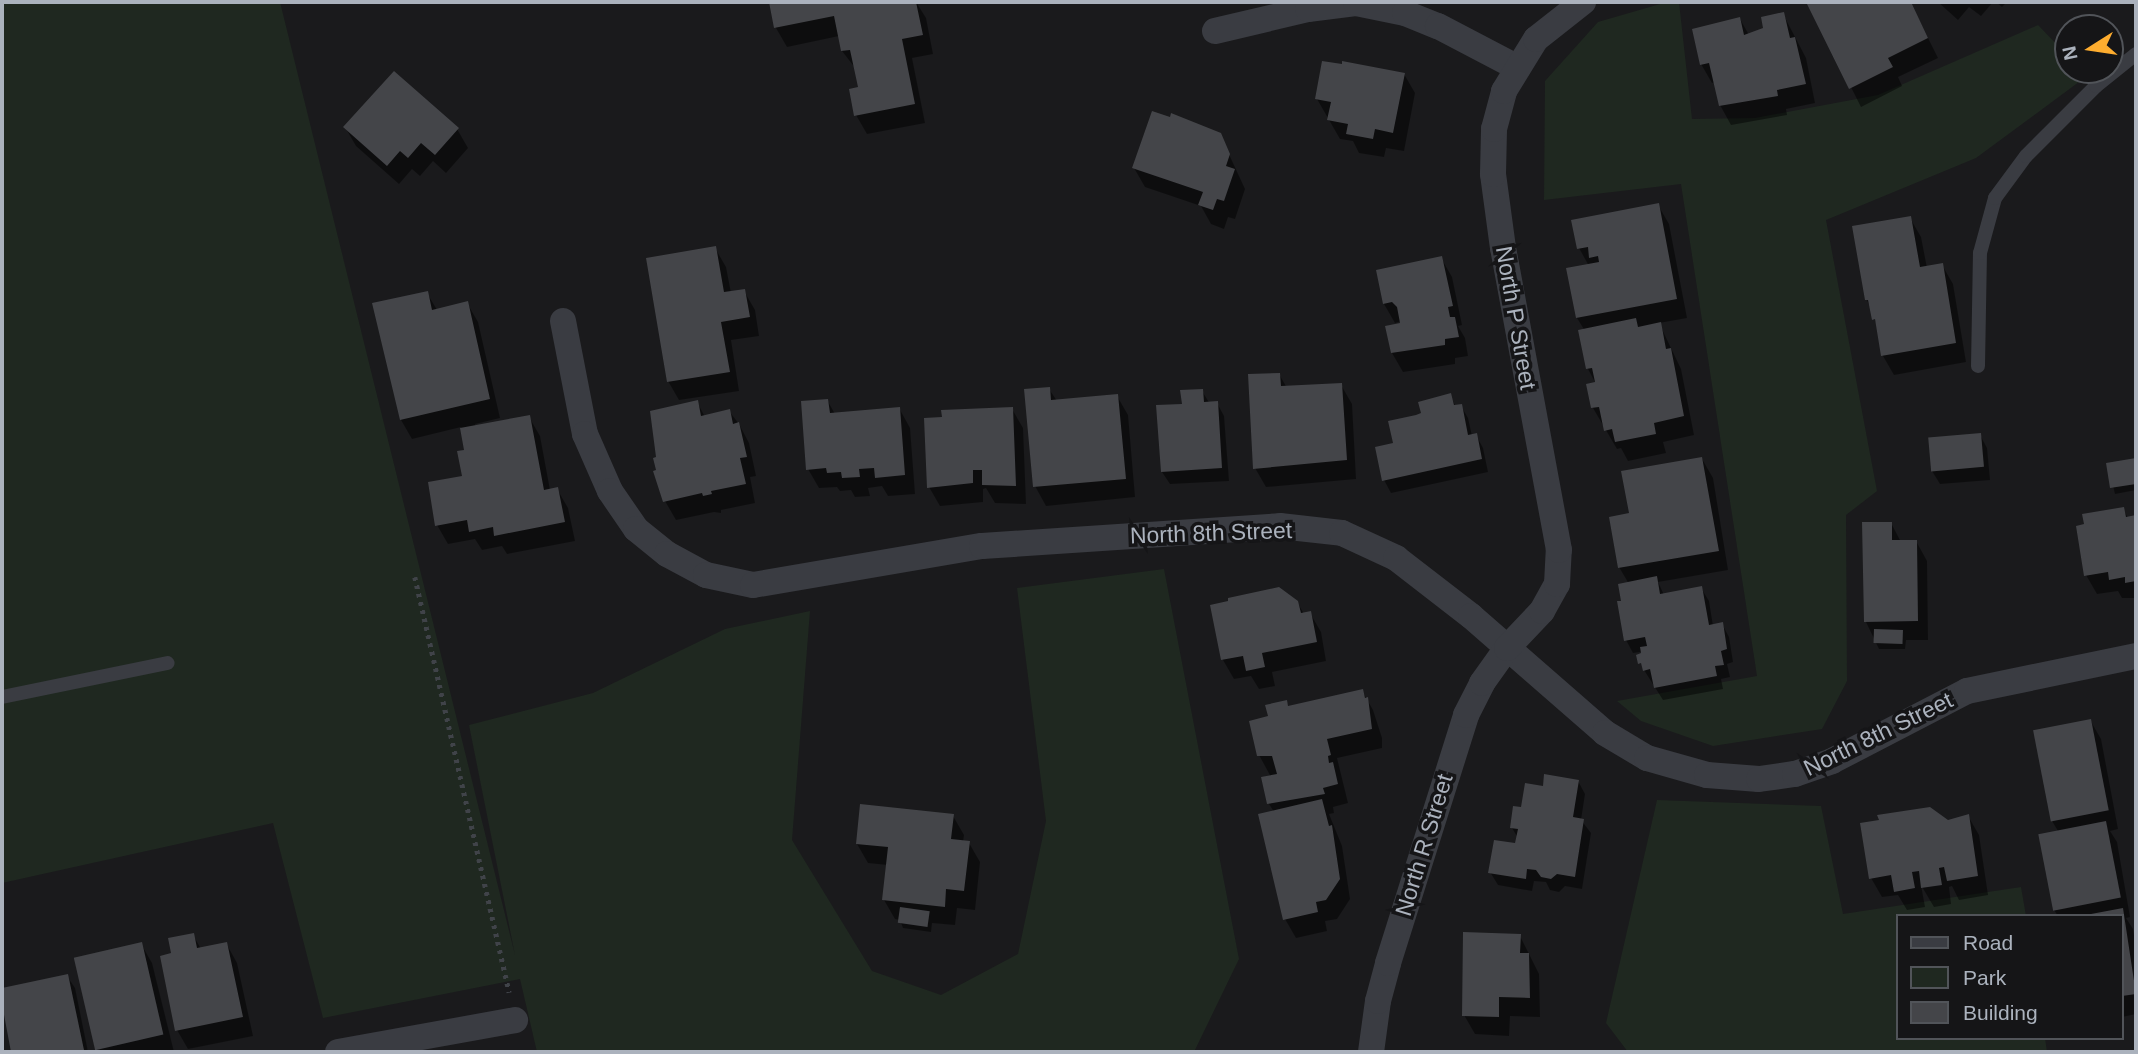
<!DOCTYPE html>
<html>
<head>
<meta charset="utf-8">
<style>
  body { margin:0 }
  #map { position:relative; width:2138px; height:1054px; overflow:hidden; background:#1a1a1c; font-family:Helvetica,sans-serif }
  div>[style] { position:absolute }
  .green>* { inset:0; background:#1f2820 }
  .shadow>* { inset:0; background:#0007 }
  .building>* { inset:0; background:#444549; transform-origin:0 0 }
  .path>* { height:4.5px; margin-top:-2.25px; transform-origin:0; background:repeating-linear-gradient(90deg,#404349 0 3.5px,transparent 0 8.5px) }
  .lane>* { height:14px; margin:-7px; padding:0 7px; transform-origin:7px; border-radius:7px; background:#3a3c42 }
  .street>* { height:26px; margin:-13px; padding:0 13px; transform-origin:13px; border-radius:13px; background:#3a3c42 }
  span { translate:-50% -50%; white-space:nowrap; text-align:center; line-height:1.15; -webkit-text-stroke:7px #151517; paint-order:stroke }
  .street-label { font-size:23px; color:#abb2bd }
  .frame { position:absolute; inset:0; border:4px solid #abb2bd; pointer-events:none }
  .legend { position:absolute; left:1896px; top:914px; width:228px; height:126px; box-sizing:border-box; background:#151517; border:2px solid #515459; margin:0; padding:9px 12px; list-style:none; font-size:21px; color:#abb2bd }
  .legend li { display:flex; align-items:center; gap:14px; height:35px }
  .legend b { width:35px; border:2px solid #515459 }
  .north { position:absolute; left:2054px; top:14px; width:70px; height:70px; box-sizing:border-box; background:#151517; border:2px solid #515459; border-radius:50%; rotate:258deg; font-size:19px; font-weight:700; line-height:28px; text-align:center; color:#abb2bd }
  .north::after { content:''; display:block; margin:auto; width:24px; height:32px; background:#fead2f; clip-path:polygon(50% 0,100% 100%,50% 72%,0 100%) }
</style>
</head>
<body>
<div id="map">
  <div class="green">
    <i style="clip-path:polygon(2px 2px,280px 2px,515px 955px,469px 725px,593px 693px,725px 629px,810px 611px,792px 840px,872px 971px,941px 995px,1018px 954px,1046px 821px,1017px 588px,1164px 569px,1239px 959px,1194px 1052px,537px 1052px,520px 979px,323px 1018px,273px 823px,2px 883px)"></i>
    <i style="clip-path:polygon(1667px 2px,1679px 2px,1692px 119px,1755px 118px,1878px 95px,2038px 25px,2068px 56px,2068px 70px,2081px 70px,2087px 76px,1976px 158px,1826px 220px,1877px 491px,1846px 515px,1847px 681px,1822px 729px,1713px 746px,1641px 721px,1617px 701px,1757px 676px,1681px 184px,1544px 200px,1545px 81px,1598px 22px)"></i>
    <i style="clip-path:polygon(1657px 800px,1821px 806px,1843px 914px,2021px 887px,2026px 916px,1898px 916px,1898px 1038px,2045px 1038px,2047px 1052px,1628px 1052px,1606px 1023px)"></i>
  </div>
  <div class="shadow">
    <i style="clip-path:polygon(770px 2px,916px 2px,926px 18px,933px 54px,912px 58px,925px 123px,867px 134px,856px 115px,860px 89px,856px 69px,842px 51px,839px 36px,787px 47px,776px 28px)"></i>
    <i style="clip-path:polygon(1808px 2px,1910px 2px,1938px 58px,1898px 77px,1902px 86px,1861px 107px)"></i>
    <i style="clip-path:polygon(1938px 2px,1993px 2px,1981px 16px,1969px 7px,1958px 20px)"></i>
    <i style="clip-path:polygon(1996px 2px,2007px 2px,2002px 7px)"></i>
    <i style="clip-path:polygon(1783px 14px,1806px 58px,1815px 103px,1786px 109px,1787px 115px,1731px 125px,1720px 105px,1715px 82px,1712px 83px,1701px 64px,1740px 19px,1749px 35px,1765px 29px)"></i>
    <i style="clip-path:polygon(1404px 74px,1415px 93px,1404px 151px,1386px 148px,1384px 157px,1359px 153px,1353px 141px,1340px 139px,1317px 99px)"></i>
    <i style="clip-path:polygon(345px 127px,457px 129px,468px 148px,446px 173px,433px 161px,420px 176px,412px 169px,399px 184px,356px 146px)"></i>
    <i style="clip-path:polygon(1220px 135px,1245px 189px,1235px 219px,1228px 217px,1224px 229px,1211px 224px,1201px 206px,1145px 187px,1134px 168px)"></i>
    <i style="clip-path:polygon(1658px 205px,1669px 224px,1687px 318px,1659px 323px,1681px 369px,1694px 435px,1663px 442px,1666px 453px,1628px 461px,1621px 448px,1617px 449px,1593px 408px,1596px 384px,1588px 369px,1580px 332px,1585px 331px,1577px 318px,1568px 270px,1589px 266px,1579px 248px)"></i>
    <i style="clip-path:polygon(1910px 218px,1921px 237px,1927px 268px,1942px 265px,1953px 284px,1966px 362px,1894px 375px,1883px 356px,1878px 327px,1867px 300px)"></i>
    <i style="clip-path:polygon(715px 248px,726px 267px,731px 293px,744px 291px,755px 310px,759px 336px,731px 340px,739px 391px,679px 400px,668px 381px)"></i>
    <i style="clip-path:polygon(1441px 258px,1452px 277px,1462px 325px,1458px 326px,1465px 338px,1468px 356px,1455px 358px,1455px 364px,1403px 372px,1392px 353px,1402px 321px,1395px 323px,1384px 304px,1378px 271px)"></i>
    <i style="clip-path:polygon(427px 293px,437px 310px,467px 303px,478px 322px,500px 418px,475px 424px,476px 427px,529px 417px,540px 436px,550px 490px,557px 489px,568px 508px,575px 541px,507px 554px,502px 546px,482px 550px,475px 539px,448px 544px,437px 525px,464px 477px,466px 452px,461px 427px,412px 439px,401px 420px)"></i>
    <i style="clip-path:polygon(1279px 374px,1287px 388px,1341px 385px,1352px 404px,1356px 479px,1266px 487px,1255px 468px)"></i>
    <i style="clip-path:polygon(1049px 389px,1057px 401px,1117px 396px,1128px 415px,1135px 497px,1046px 506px,1035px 486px)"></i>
    <i style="clip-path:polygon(1202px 391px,1210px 404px,1217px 403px,1224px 416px,1229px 481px,1170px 484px,1162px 472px,1183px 405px)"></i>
    <i style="clip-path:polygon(1450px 395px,1456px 407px,1461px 406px,1468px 418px,1472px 436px,1476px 435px,1483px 448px,1488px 472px,1391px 493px,1384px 480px,1395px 444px)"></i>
    <i style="clip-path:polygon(827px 400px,835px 414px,899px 408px,910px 428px,915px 494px,888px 496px,882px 486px,868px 488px,870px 496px,855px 497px,851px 490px,840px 491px,837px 487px,819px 488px,808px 469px)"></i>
    <i style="clip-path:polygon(697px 402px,705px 417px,729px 411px,739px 424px,749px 443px,756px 476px,750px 477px,755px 503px,721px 510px,721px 513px,714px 512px,676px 520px,665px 501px)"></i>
    <i style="clip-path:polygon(1012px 409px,1023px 428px,1026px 504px,995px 503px,986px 488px,983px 489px,983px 502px,940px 506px,929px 487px)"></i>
    <i style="clip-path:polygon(1980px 435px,1987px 448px,1990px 480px,1940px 484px,1932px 471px)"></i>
    <i style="clip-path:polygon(1702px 459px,1713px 478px,1728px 570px,1658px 582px,1664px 595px,1701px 588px,1709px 601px,1713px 626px,1722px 624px,1729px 637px,1733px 662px,1727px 664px,1730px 677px,1721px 679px,1723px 689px,1663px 700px,1644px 670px,1647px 651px,1633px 653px,1626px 640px,1623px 602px,1629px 584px,1619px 567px,1631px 515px)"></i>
    <i style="clip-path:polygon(2136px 460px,2136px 490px,2115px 494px,2108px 465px)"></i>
    <i style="clip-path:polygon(2123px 509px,2128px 518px,2136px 517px,2136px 598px,2122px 598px,2118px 591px,2097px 594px,2086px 575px)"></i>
    <i style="clip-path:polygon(1891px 523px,1901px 542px,1916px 541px,1927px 561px,1928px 640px,1906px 640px,1905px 649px,1879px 649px,1866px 622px)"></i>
    <i style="clip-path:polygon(1297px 602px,1304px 614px,1310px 613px,1321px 632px,1326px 661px,1272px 672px,1275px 686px,1259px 689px,1251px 676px,1234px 679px,1223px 660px,1212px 607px)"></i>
    <i style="clip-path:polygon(1362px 691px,1373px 710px,1382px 738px,1382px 748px,1337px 758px,1348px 803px,1333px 807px,1334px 813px,1329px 814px,1342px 846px,1350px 899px,1337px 919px,1325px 921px,1327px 931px,1296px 938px,1285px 919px,1274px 812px,1269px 804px,1271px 777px,1259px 755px,1270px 718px,1286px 702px,1289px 707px)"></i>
    <i style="clip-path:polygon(2090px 720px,2101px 739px,2118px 829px,2110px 831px,2117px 842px,2130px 917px,2126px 918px,2133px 929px,2136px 948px,2136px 1014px,2122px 1017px,2122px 916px,2058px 916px,2054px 910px,2058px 831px,2052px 821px)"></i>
    <i style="clip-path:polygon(1578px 781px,1585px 794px,1581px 820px,1591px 833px,1582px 889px,1565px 886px,1559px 892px,1550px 890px,1546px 882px,1534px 881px,1532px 891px,1498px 885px,1490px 872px,1517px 845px,1518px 838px,1512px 828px,1522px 809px,1544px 788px)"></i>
    <i style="clip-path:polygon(953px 816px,964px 835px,963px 842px,969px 843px,980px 862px,975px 910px,957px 908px,955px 925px,932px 923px,931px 932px,903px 928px,900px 920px,895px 919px,884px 900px,888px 865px,868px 863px,857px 844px)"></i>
    <i style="clip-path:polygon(1968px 816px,1979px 835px,1988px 895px,1959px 900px,1952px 886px,1949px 887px,1951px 904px,1934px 907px,1921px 885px,1925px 907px,1907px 910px,1898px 895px,1882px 897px,1871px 878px,1948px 822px)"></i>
    <i style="clip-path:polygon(193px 935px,201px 949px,226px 943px,237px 963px,253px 1036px,188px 1049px,177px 1030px,173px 955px)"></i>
    <i style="clip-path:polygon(1520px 936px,1539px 974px,1540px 1017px,1510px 1016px,1509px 1036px,1475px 1034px,1464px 1015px)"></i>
    <i style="clip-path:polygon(141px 944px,152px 963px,174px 1052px,98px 1052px,96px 1048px)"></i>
    <i style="clip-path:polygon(67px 976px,75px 988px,88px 1052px,14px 1052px,2px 989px)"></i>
  </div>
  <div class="building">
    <i style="clip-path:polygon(769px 2px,916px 2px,923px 35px,902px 39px,915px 104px,854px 116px,849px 89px,858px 87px,850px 50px,841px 51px,834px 16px,774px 28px)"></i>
    <i style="clip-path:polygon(1806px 2px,1911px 2px,1928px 38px,1888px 58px,1893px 67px,1849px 89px)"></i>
    <i style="clip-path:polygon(1784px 12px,1790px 38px,1795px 37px,1806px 84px,1777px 90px,1778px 96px,1719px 106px,1709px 63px,1700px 65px,1692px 29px,1740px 17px,1744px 35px,1763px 28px,1761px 17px)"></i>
    <i style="clip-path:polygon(1322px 61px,1342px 64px,1342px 61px,1405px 73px,1393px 133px,1375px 129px,1373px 139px,1346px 134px,1348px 124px,1327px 120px,1331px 102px,1315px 99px)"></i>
    <i style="clip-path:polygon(394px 71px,459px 128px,435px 155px,421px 143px,408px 158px,400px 151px,387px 166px,343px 127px)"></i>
    <i style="clip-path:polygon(1152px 111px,1170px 117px,1171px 113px,1221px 133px,1230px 154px,1226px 166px,1235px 169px,1224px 201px,1217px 199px,1213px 210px,1198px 205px,1203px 192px,1132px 168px)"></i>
    <i style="clip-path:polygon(1659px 203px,1677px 299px,1576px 318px,1566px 268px,1599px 262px,1598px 256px,1589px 258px,1588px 247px,1577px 249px,1571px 220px)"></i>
    <i style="clip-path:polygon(1911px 216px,1920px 267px,1943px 263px,1956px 343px,1881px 356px,1875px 319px,1872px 320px,1868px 300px,1865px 300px,1852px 226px)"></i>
    <i style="clip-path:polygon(716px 246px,724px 292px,745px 289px,750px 317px,721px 322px,730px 372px,667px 382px,646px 258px)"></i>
    <i style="clip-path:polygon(1442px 256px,1453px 306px,1448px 307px,1450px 317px,1455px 317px,1459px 337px,1445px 339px,1445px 345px,1391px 353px,1385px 326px,1400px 323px,1397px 307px,1392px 302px,1383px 304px,1376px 270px)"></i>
    <i style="clip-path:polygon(428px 291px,432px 310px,468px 301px,490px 399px,400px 420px,372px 303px)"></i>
    <i style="clip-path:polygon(1636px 318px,1638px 327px,1661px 322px,1666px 349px,1671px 348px,1684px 416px,1654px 423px,1656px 434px,1615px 442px,1612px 429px,1604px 431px,1599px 407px,1591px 408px,1586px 384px,1595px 382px,1592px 368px,1586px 369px,1578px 330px)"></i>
    <i style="clip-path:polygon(1280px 373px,1281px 386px,1342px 383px,1347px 460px,1253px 469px,1248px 374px)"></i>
    <i style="clip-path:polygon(1050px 387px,1051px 400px,1118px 394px,1126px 479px,1033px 487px,1024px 389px)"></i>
    <i style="clip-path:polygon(1203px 389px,1204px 402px,1218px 401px,1222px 468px,1161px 472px,1156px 405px,1182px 404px,1180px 390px)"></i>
    <i style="clip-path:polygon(1451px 393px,1454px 405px,1462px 404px,1468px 435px,1477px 433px,1482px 459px,1382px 481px,1375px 447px,1393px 443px,1388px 421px,1416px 415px,1421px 413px,1418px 402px)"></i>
    <i style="clip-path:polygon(828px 399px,830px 413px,900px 407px,905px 475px,875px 478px,874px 468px,859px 469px,860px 477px,842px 478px,841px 472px,827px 473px,826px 468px,806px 470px,801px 401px)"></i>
    <i style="clip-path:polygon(698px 400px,701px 416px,730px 409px,733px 424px,739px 422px,747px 457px,740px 458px,746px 484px,711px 491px,712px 494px,703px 496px,702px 493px,663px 502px,653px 471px,656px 470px,653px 458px,656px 457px,650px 411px)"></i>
    <i style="clip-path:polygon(1013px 407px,1016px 486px,982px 485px,982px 470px,973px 470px,973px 483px,927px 488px,924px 418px,942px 417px,941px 410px)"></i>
    <i style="clip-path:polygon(530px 415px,544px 490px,558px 487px,565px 522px,494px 536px,493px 527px,469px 532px,467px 520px,435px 526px,428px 482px,462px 476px,457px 451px,464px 450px,460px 428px)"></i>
    <i style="left:1981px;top:433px;width:34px;height:53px;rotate:85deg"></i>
    <i style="clip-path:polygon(1702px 457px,1719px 551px,1618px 568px,1609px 517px,1629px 513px,1621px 471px)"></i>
    <i style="clip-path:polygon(2136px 458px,2136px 484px,2110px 488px,2106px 463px)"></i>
    <i style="clip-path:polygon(2124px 507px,2126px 517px,2136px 515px,2136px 581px,2125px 583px,2125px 577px,2109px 580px,2108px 572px,2084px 576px,2076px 526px,2084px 524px,2082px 514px)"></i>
    <i style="clip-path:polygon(1862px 522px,1892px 522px,1892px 540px,1917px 540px,1918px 621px,1864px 622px)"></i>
    <i style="clip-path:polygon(1657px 576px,1660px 594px,1702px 586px,1709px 625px,1723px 622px,1727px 649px,1721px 651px,1724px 665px,1715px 666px,1717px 676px,1654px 688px,1650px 669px,1643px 671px,1641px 663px,1638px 664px,1636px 655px,1641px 653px,1640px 647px,1647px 646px,1645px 637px,1624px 641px,1617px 601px,1621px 601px,1618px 584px)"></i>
    <i style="clip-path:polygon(1279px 587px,1298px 601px,1301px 613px,1311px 611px,1317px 642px,1262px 653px,1265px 667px,1246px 671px,1243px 656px,1221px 660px,1210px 605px,1228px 601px,1228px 598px)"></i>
    <i style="left:1874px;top:629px;width:29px;height:14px;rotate:2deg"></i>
    <i style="clip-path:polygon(1363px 689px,1365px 698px,1368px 697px,1372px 729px,1327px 739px,1331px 755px,1328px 756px,1329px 763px,1333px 762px,1338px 784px,1323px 788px,1325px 794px,1267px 804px,1261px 777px,1277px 774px,1272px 756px,1257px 756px,1249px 721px,1268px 716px,1265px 705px,1287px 700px,1288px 706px)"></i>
    <i style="left:2091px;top:719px;width:93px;height:59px;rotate:79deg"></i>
    <i style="clip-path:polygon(1544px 774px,1579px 780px,1573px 817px,1584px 819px,1575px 877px,1557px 874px,1551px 879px,1541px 877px,1536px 870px,1527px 869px,1526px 879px,1488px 873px,1494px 840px,1515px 843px,1518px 829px,1510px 828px,1513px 806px,1521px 807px,1525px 783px,1543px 786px)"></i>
    <i style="clip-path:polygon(1322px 799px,1329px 826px,1332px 825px,1340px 879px,1326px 900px,1316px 902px,1318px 912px,1283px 920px,1258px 814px)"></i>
    <i style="clip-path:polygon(860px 804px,954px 814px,951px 839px,970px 841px,964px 891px,946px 889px,945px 907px,882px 900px,888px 847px,856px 844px)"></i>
    <i style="clip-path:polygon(1930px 807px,1948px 820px,1969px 814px,1978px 876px,1947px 881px,1944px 867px,1939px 868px,1942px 885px,1921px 888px,1919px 871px,1912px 872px,1915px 888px,1894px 892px,1891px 875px,1869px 879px,1860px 823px,1879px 820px,1877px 815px)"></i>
    <i style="left:2106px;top:821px;width:78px;height:69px;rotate:79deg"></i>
    <i style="left:900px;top:907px;width:30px;height:16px;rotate:8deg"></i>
    <i style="clip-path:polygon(2123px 908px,2136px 994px,2122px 996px,2122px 916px,2091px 914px)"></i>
    <i style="clip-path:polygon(1463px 932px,1521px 934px,1520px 953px,1529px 953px,1530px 998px,1499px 997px,1499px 1017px,1462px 1016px)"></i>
    <i style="clip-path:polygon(194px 933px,197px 948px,227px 942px,243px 1017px,175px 1031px,160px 956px,171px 953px,168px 938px)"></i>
    <i style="left:142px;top:942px;width:95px;height:70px;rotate:77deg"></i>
    <i style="clip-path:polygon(68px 974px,84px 1050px,11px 1052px,2px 1004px,2px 988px)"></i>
  </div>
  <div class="path">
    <i style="left:415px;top:577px;width:426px;rotate:77.2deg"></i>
  </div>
  <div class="lane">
    <i style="left:1978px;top:366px;width:113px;rotate:-89deg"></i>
    <i style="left:1980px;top:253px;width:57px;rotate:-74.7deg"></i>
    <i style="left:1995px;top:198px;width:52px;rotate:-53.6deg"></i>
    <i style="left:2026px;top:156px;width:99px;rotate:-45deg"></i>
    <i style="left:2096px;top:86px;width:51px;rotate:-38.7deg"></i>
    <i style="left:2px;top:697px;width:169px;rotate:-11.6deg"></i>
  </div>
  <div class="street">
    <i style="left:1215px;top:31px;width:96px;rotate:-13.3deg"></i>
    <i style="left:1308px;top:9px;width:48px;rotate:-7.1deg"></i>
    <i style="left:1356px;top:3px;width:50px;rotate:11.5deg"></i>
    <i style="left:1405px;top:13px;width:35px;rotate:22deg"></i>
    <i style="left:1438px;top:26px;width:90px;rotate:27.7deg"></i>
    <i style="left:563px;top:321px;width:115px;rotate:79deg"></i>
    <i style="left:585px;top:434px;width:62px;rotate:66.3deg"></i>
    <i style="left:610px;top:491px;width:46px;rotate:55.6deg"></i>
    <i style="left:636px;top:529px;width:40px;rotate:39deg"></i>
    <i style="left:667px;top:554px;width:44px;rotate:28.3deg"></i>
    <i style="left:706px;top:575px;width:48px;rotate:12deg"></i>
    <i style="left:753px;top:585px;width:232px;rotate:-9.7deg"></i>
    <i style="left:982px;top:546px;width:299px;rotate:-3.8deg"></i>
    <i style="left:1280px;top:526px;width:62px;rotate:6.4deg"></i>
    <i style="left:1342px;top:533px;width:60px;rotate:24.8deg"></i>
    <i style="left:1396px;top:558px;width:95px;rotate:37.7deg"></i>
    <i style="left:1471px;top:616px;width:178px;rotate:41.1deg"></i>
    <i style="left:1605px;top:733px;width:49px;rotate:30.8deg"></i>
    <i style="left:1647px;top:758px;width:62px;rotate:15.8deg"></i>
    <i style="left:1707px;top:775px;width:52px;rotate:4.4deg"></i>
    <i style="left:1759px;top:779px;width:36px;rotate:-8deg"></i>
    <i style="left:1795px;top:774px;width:39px;rotate:-19deg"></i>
    <i style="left:1832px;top:761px;width:152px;rotate:-27.4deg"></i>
    <i style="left:1967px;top:691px;width:173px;rotate:-11.7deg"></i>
    <i style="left:338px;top:1052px;width:180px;rotate:-10.2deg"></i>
    <i style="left:1371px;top:1052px;width:51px;rotate:-82.2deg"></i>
    <i style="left:1378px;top:1001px;width:39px;rotate:-75deg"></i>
    <i style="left:1388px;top:963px;width:260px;rotate:-72.5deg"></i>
    <i style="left:1466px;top:715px;width:36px;rotate:-63deg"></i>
    <i style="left:1482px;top:683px;width:43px;rotate:-54.5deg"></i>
    <i style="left:1507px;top:648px;width:51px;rotate:-46.6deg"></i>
    <i style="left:1542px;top:611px;width:31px;rotate:-61deg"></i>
    <i style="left:1557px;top:584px;width:34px;rotate:-87deg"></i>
    <i style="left:1559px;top:550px;width:307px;rotate:-100.5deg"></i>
    <i style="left:1503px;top:248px;width:75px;rotate:-97.7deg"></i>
    <i style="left:1493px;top:174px;width:45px;rotate:-88.7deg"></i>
    <i style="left:1494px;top:129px;width:39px;rotate:-75deg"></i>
    <i style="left:1504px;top:91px;width:61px;rotate:-58.4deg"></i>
    <i style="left:1536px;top:39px;width:60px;rotate:-38.2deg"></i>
  </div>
  <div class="street-label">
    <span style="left:1516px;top:318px;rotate:80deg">North P Street</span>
    <span style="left:1211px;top:533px;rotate:-2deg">North 8th Street</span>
    <span style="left:1878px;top:734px;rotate:-26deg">North 8th Street</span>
    <span style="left:1424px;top:845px;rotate:-73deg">North R Street</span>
  </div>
  <div class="frame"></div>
  <ul class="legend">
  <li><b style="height:9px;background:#3a3c42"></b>Road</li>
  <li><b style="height:19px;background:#1f2820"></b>Park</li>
  <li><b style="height:19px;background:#444549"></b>Building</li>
  </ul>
  <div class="north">N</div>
</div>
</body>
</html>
